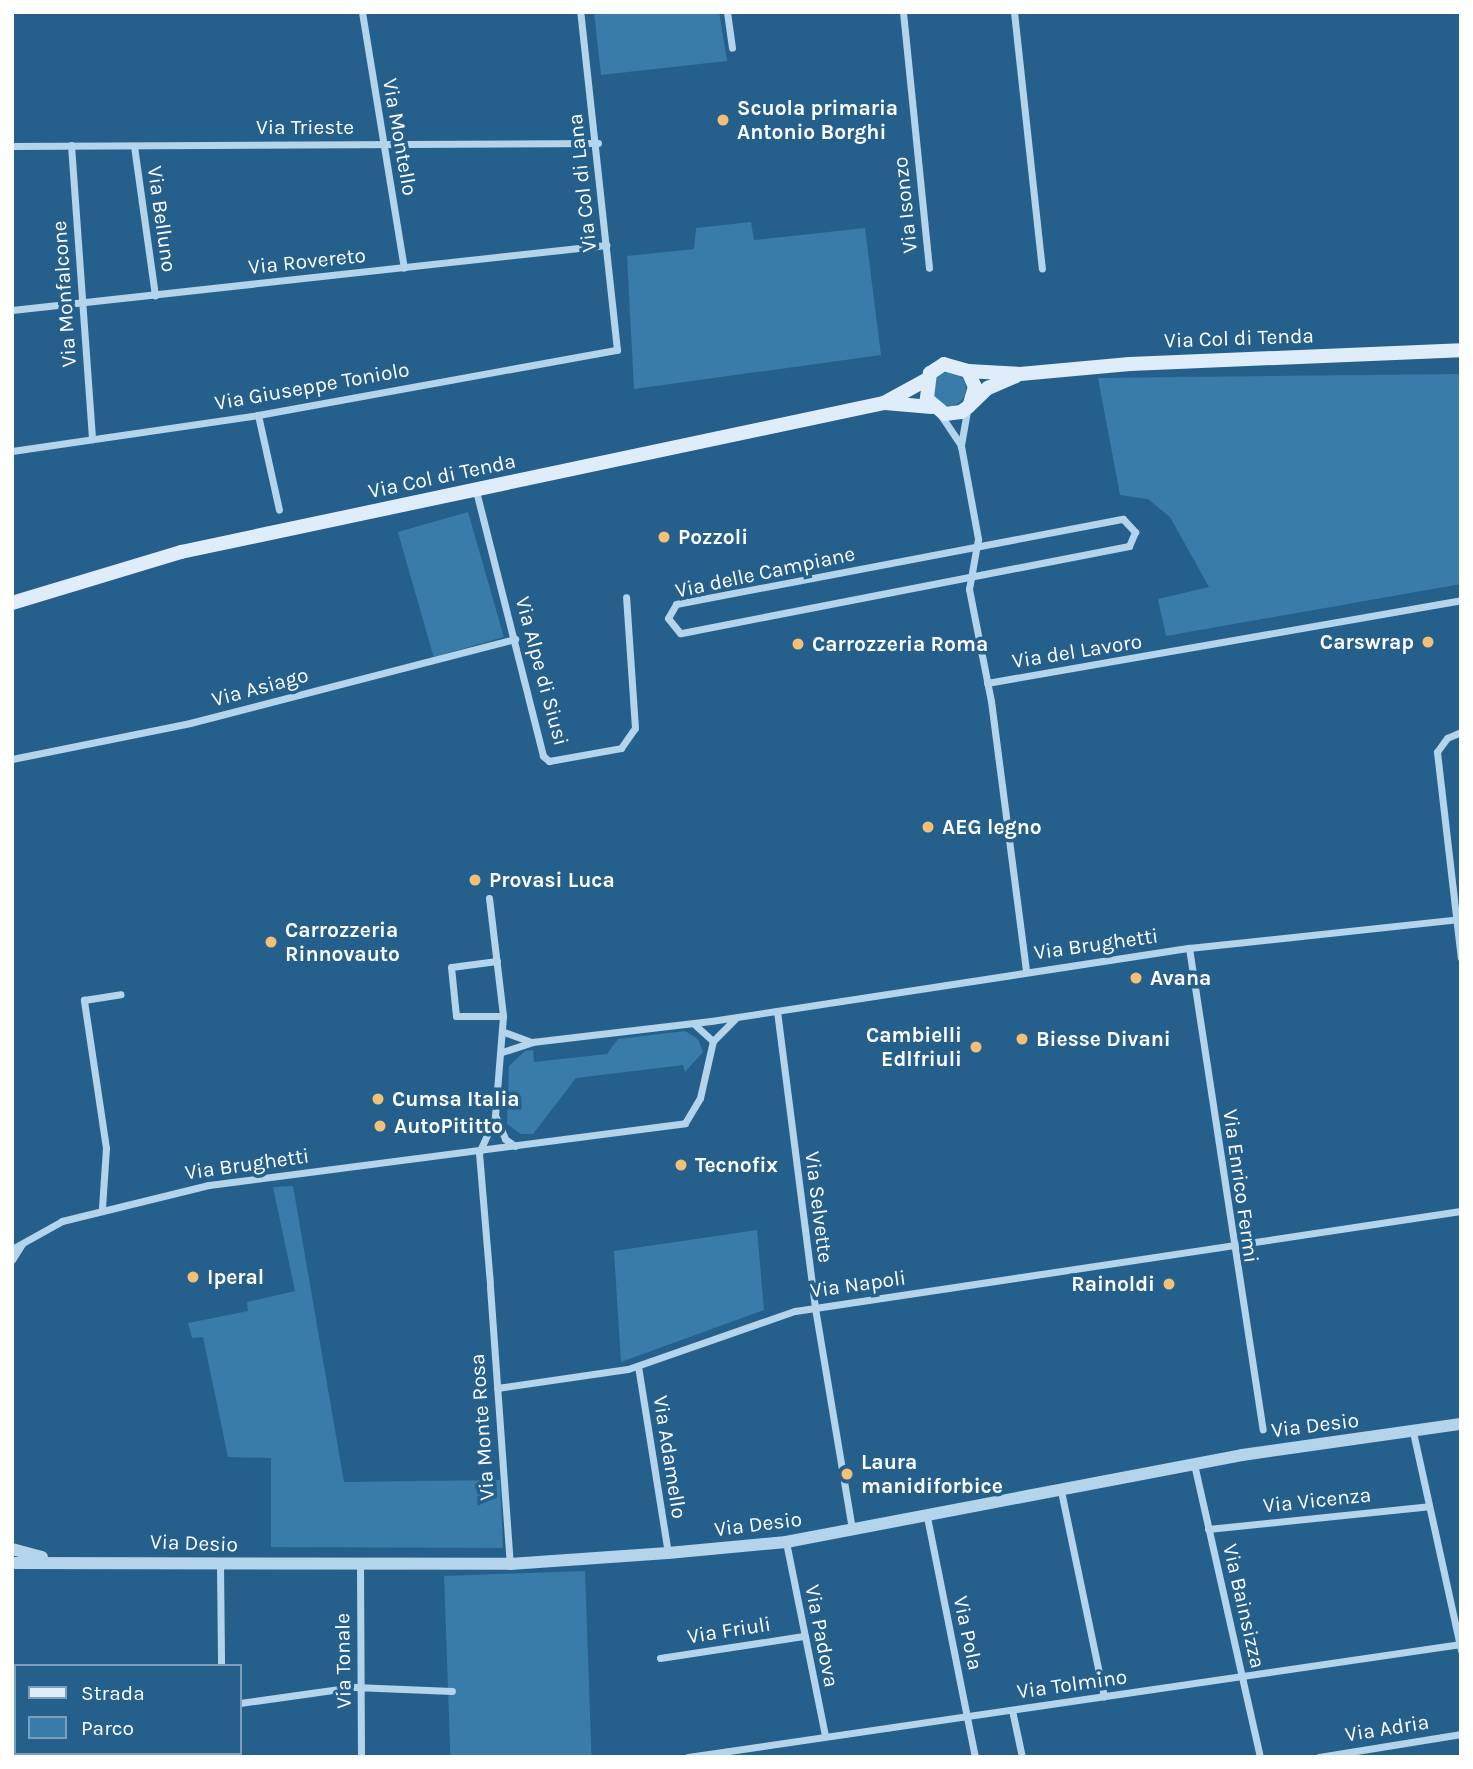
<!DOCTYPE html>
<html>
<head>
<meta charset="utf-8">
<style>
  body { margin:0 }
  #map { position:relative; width:1473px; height:1769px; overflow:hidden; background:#25608c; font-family:Karla,sans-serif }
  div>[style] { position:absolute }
  .green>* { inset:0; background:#397ba9; transform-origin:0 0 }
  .round { border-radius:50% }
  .minor>* { height:7px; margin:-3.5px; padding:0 3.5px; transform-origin:3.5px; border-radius:3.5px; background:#b3d4eb }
  .tertiary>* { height:12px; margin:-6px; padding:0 6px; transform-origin:6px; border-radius:6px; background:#b3d4eb }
  .secondary>* { height:14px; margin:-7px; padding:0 7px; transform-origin:7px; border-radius:7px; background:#deedf9 }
  .dots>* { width:19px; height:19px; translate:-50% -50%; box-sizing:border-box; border:4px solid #25608c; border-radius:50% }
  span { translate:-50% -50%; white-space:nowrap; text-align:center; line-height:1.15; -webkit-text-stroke:7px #25608c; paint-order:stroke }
  .poi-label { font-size:21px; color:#fff; font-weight:700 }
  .left { translate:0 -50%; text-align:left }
  .right { translate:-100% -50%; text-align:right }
  .street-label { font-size:21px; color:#fff }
  .frame { position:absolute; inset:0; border:14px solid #fff; pointer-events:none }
  .legend { position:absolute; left:14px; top:1664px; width:228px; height:91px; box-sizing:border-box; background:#25608c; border:2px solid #7ca0ba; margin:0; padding:9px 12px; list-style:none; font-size:21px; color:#fff }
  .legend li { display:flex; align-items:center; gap:14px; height:35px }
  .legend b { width:35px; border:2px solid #7ca0ba }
</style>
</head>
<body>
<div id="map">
  <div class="green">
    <i style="clip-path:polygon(594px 12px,719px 12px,727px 61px,601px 75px)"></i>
    <i style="clip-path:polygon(751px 222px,754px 240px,865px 228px,881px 355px,634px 389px,627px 256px,694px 249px,696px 228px)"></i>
    <i class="round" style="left:932px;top:372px;width:34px;height:34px"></i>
    <i style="clip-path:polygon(1461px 374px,1461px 584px,1166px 636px,1158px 599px,1209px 587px,1170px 517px,1148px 499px,1120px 495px,1098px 378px)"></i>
    <i style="left:468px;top:512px;width:130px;height:73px;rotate:74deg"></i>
    <i style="clip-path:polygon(685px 1031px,698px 1039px,703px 1052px,685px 1072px,683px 1065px,576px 1078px,533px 1134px,521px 1134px,507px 1124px,509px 1066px,525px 1051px,533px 1050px,534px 1062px,607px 1054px,618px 1039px)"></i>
    <i style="clip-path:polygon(293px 1186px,344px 1482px,500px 1480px,503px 1548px,271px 1547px,271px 1458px,228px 1457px,203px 1337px,192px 1338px,188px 1323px,248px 1311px,247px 1302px,295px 1291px,273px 1187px)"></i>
    <i style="clip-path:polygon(757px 1230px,764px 1310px,621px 1362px,614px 1251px)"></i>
    <i style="left:585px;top:1571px;width:186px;height:141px;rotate:88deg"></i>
  </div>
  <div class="minor">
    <i style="left:362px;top:12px;width:259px;rotate:80.7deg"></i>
    <i style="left:727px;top:12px;width:36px;rotate:82deg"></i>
    <i style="left:903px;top:12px;width:257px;rotate:84.2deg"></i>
    <i style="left:1014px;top:12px;width:258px;rotate:83.8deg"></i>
    <i style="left:71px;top:145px;width:295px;rotate:85.9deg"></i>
    <i style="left:12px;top:146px;width:586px;rotate:-0.29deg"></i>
    <i style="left:134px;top:146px;width:151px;rotate:82deg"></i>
    <i style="left:12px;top:310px;width:598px;rotate:-6.24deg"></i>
    <i style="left:967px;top:411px;width:36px;rotate:100deg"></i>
    <i style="left:961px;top:446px;width:95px;rotate:79.6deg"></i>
    <i style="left:978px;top:539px;width:51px;rotate:100.2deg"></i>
    <i style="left:969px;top:589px;width:114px;rotate:78.9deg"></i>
    <i style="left:991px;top:701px;width:273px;rotate:82.6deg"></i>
    <i style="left:940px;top:414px;width:37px;rotate:56deg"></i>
    <i style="left:258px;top:415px;width:97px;rotate:77.5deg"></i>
    <i style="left:12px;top:451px;width:249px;rotate:-8.3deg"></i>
    <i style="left:258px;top:415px;width:365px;rotate:-10.3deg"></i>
    <i style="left:617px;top:350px;width:340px;rotate:-96.2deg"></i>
    <i style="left:476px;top:491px;width:273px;rotate:75.8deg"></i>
    <i style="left:543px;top:756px;width:8px;rotate:40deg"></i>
    <i style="left:549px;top:761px;width:73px;rotate:-10.2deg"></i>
    <i style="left:621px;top:748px;width:24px;rotate:-55deg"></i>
    <i style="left:635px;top:728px;width:131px;rotate:-93.9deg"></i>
    <i style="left:1123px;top:519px;width:18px;rotate:47deg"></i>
    <i style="left:1135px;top:532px;width:15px;rotate:113deg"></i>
    <i style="left:1129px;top:546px;width:457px;rotate:169deg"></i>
    <i style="left:680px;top:633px;width:19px;rotate:-129deg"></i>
    <i style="left:668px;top:618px;width:16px;rotate:-60deg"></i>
    <i style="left:676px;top:604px;width:455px;rotate:-10.8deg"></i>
    <i style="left:987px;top:683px;width:481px;rotate:-9.9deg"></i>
    <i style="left:1461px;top:732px;width:15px;rotate:157deg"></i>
    <i style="left:1447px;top:738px;width:17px;rotate:126deg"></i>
    <i style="left:1437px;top:752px;width:207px;rotate:83.4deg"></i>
    <i style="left:12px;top:759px;width:182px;rotate:-11.4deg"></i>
    <i style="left:190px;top:723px;width:336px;rotate:-14.5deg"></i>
    <i style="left:489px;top:898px;width:119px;rotate:83.2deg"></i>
    <i style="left:1189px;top:948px;width:487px;rotate:81.3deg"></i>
    <i style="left:497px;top:961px;width:46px;rotate:172.6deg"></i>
    <i style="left:451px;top:967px;width:49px;rotate:84.2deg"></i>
    <i style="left:456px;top:1016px;width:47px"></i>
    <i style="left:503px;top:1016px;width:99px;rotate:94.6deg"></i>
    <i style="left:495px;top:1115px;width:26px;rotate:67deg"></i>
    <i style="left:505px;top:1139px;width:12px;rotate:35deg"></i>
    <i style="left:777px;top:1011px;width:299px;rotate:82.7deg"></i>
    <i style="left:815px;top:1308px;width:225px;rotate:80.5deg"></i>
    <i style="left:694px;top:1024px;width:25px;rotate:42deg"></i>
    <i style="left:504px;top:1032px;width:29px;rotate:20deg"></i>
    <i style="left:502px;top:1052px;width:32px;rotate:-18deg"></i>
    <i style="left:532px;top:1042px;width:180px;rotate:-6.7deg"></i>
    <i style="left:711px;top:1021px;width:484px;rotate:-8.7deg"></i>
    <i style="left:1189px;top:948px;width:274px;rotate:-6.1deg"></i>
    <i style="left:479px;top:1153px;width:131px;rotate:85.2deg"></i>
    <i style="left:479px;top:1153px;width:37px;rotate:-66deg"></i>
    <i style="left:102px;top:1208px;width:60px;rotate:-86.2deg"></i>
    <i style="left:106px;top:1148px;width:150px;rotate:-98.5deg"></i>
    <i style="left:84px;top:1000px;width:37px;rotate:-9deg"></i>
    <i style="left:12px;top:1249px;width:57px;rotate:-29.2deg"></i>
    <i style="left:62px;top:1221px;width:151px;rotate:-13.8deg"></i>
    <i style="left:209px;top:1185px;width:480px;rotate:-7.4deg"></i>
    <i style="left:685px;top:1123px;width:29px;rotate:-59deg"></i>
    <i style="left:700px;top:1098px;width:58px;rotate:-77.2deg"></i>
    <i style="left:713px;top:1041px;width:31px;rotate:-45deg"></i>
    <i style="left:12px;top:1260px;width:19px;rotate:-58deg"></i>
    <i style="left:490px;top:1287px;width:278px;rotate:85.9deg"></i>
    <i style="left:638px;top:1366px;width:189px;rotate:80.9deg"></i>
    <i style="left:497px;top:1388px;width:132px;rotate:-8.3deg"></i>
    <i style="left:628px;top:1369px;width:177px;rotate:-19.2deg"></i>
    <i style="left:795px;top:1311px;width:673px;rotate:-8.54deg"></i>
    <i style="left:1413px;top:1432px;width:224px;rotate:77.6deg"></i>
    <i style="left:1194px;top:1464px;width:300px;rotate:77.3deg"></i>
    <i style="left:1061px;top:1491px;width:210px;rotate:78.2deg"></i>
    <i style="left:927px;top:1517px;width:245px;rotate:78.7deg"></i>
    <i style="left:1208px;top:1529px;width:222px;rotate:-5.9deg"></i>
    <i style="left:786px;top:1542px;width:198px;rotate:78.6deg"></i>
    <i style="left:220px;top:1564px;width:102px;rotate:89.4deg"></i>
    <i style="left:360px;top:1565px;width:192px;rotate:89.7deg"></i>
    <i style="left:660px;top:1658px;width:145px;rotate:-8.7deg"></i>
    <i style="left:240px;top:1703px;width:115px;rotate:-8deg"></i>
    <i style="left:354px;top:1687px;width:98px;rotate:2.3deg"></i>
    <i style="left:1012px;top:1710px;width:48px;rotate:78deg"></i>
    <i style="left:12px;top:1740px;width:4px"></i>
    <i style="left:220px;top:1757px;width:4px;rotate:-90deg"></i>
    <i style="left:688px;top:1757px;width:781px;rotate:-8.32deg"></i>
    <i style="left:1319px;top:1757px;width:144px;rotate:-9.2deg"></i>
  </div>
  <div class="tertiary">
    <i style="left:12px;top:1549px;width:31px;rotate:15deg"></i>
    <i style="left:12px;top:1563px;width:498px;rotate:0.1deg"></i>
    <i style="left:510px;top:1564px;width:158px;rotate:-4deg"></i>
    <i style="left:668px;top:1553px;width:119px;rotate:-5.3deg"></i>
    <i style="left:786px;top:1542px;width:464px;rotate:-10.8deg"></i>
    <i style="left:1242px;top:1455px;width:221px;rotate:-8.1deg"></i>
    <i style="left:12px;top:1692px;width:14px;rotate:73deg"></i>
    <i style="left:29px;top:1753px;width:4px;rotate:76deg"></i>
  </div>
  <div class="secondary">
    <i style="left:968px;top:371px;width:52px;rotate:3.3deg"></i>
    <i style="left:1020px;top:374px;width:110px;rotate:-5.2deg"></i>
    <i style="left:1130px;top:364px;width:331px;rotate:-2.4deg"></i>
    <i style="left:885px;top:403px;width:47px;rotate:4.9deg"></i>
    <i style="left:970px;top:404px;width:18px;rotate:-74deg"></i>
    <i style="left:975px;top:387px;width:17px;rotate:-114deg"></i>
    <i style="left:968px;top:371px;width:25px;rotate:-164deg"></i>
    <i style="left:944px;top:364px;width:17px;rotate:147deg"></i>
    <i style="left:930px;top:373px;width:26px;rotate:97deg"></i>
    <i style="left:927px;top:399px;width:23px;rotate:40deg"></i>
    <i style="left:945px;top:414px;width:16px;rotate:-7deg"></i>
    <i style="left:961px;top:412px;width:9px;rotate:-36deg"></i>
    <i style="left:968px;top:407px;width:28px;rotate:-44deg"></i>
    <i style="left:988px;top:388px;width:30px;rotate:-23deg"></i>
    <i style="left:12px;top:603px;width:177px;rotate:-16.8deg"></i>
    <i style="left:181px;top:552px;width:719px;rotate:-11.97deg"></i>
    <i style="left:884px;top:403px;width:48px;rotate:-28.7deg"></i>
  </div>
  <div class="dots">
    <i style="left:723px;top:120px;background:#f4bf77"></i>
    <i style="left:664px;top:537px;background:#f4bf77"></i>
    <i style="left:1428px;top:642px;background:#f4bf77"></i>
    <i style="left:798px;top:644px;background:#f4bf77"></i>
    <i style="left:928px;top:827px;background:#f4bf77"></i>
    <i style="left:475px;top:880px;background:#f4bf77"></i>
    <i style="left:271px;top:942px;background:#f4bf77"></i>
    <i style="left:1136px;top:978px;background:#f4bf77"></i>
    <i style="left:1022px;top:1039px;background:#f4bf77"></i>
    <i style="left:976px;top:1047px;background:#f4bf77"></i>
    <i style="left:378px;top:1099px;background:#f4bf77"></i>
    <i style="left:380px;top:1126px;background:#f4bf77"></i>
    <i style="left:681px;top:1165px;background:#f4bf77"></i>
    <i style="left:193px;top:1277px;background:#f4bf77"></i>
    <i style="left:1169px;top:1284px;background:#f4bf77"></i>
    <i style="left:847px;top:1474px;background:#f4bf77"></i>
  </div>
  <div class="poi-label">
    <span class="left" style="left:737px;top:120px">Scuola primaria<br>Antonio Borghi</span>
    <span class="left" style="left:678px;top:537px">Pozzoli</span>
    <span class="right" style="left:1414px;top:642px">Carswrap</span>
    <span class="left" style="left:812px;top:644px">Carrozzeria Roma</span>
    <span class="left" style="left:942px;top:827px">AEG legno</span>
    <span class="left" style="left:489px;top:880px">Provasi Luca</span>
    <span class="left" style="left:285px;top:942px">Carrozzeria<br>Rinnovauto</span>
    <span class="left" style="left:1150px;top:978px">Avana</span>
    <span class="right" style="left:962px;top:1047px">Cambielli<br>Edlfriuli</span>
    <span class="left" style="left:1036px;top:1039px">Biesse Divani</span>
    <span class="left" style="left:392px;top:1099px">Cumsa Italia</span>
    <span class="left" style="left:394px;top:1126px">AutoPititto</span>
    <span class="left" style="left:695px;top:1165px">Tecnofix</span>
    <span class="left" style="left:207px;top:1277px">Iperal</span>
    <span class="right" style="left:1155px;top:1284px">Rainoldi</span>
    <span class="left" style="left:861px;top:1474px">Laura<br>manidiforbice</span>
  </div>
  <div class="street-label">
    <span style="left:305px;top:127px">Via Trieste</span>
    <span style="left:400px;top:137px;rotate:80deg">Via Montello</span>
    <span style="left:582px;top:183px;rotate:-96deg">Via Col di Lana</span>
    <span style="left:905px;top:205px;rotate:-96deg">Via Isonzo</span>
    <span style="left:162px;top:219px;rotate:82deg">Via Belluno</span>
    <span style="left:307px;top:261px;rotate:-6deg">Via Rovereto</span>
    <span style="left:64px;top:294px;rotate:-94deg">Via Monfalcone</span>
    <span style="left:1239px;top:338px;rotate:-2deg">Via Col di Tenda</span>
    <span style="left:312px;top:386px;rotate:-10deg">Via Giuseppe Toniolo</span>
    <span style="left:442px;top:476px;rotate:-12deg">Via Col di Tenda</span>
    <span style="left:765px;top:572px;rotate:-12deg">Via delle Campiane</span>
    <span style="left:1077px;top:651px;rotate:-9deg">Via del Lavoro</span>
    <span style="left:542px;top:671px;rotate:75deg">Via Alpe di Siusi</span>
    <span style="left:260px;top:687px;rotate:-15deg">Via Asiago</span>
    <span style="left:1096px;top:944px;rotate:-8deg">Via Brughetti</span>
    <span style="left:247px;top:1164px;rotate:-8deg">Via Brughetti</span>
    <span style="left:1241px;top:1186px;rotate:82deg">Via Enrico Fermi</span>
    <span style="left:819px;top:1207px;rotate:83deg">Via Selvette</span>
    <span style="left:858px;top:1284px;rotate:-8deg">Via Napoli</span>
    <span style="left:1315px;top:1425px;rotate:-7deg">Via Desio</span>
    <span style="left:482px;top:1427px;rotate:-94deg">Via Monte Rosa</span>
    <span style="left:670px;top:1457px;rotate:81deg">Via Adamello</span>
    <span style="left:1317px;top:1500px;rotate:-6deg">Via Vicenza</span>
    <span style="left:758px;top:1524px;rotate:-7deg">Via Desio</span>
    <span style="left:194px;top:1543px;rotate:2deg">Via Desio</span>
    <span style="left:1244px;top:1606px;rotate:77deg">Via Bainsizza</span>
    <span style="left:729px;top:1630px;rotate:-9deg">Via Friuli</span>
    <span style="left:968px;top:1633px;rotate:78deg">Via Pola</span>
    <span style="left:822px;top:1636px;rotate:79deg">Via Padova</span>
    <span style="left:343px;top:1661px;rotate:-91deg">Via Tonale</span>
    <span style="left:1072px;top:1684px;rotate:-8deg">Via Tolmino</span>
    <span style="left:1387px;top:1728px;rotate:-9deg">Via Adria</span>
  </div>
  <div class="frame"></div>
  <ul class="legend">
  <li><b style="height:9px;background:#deedf9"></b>Strada</li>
  <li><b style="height:19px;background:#397ba9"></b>Parco</li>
  </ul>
</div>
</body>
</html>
